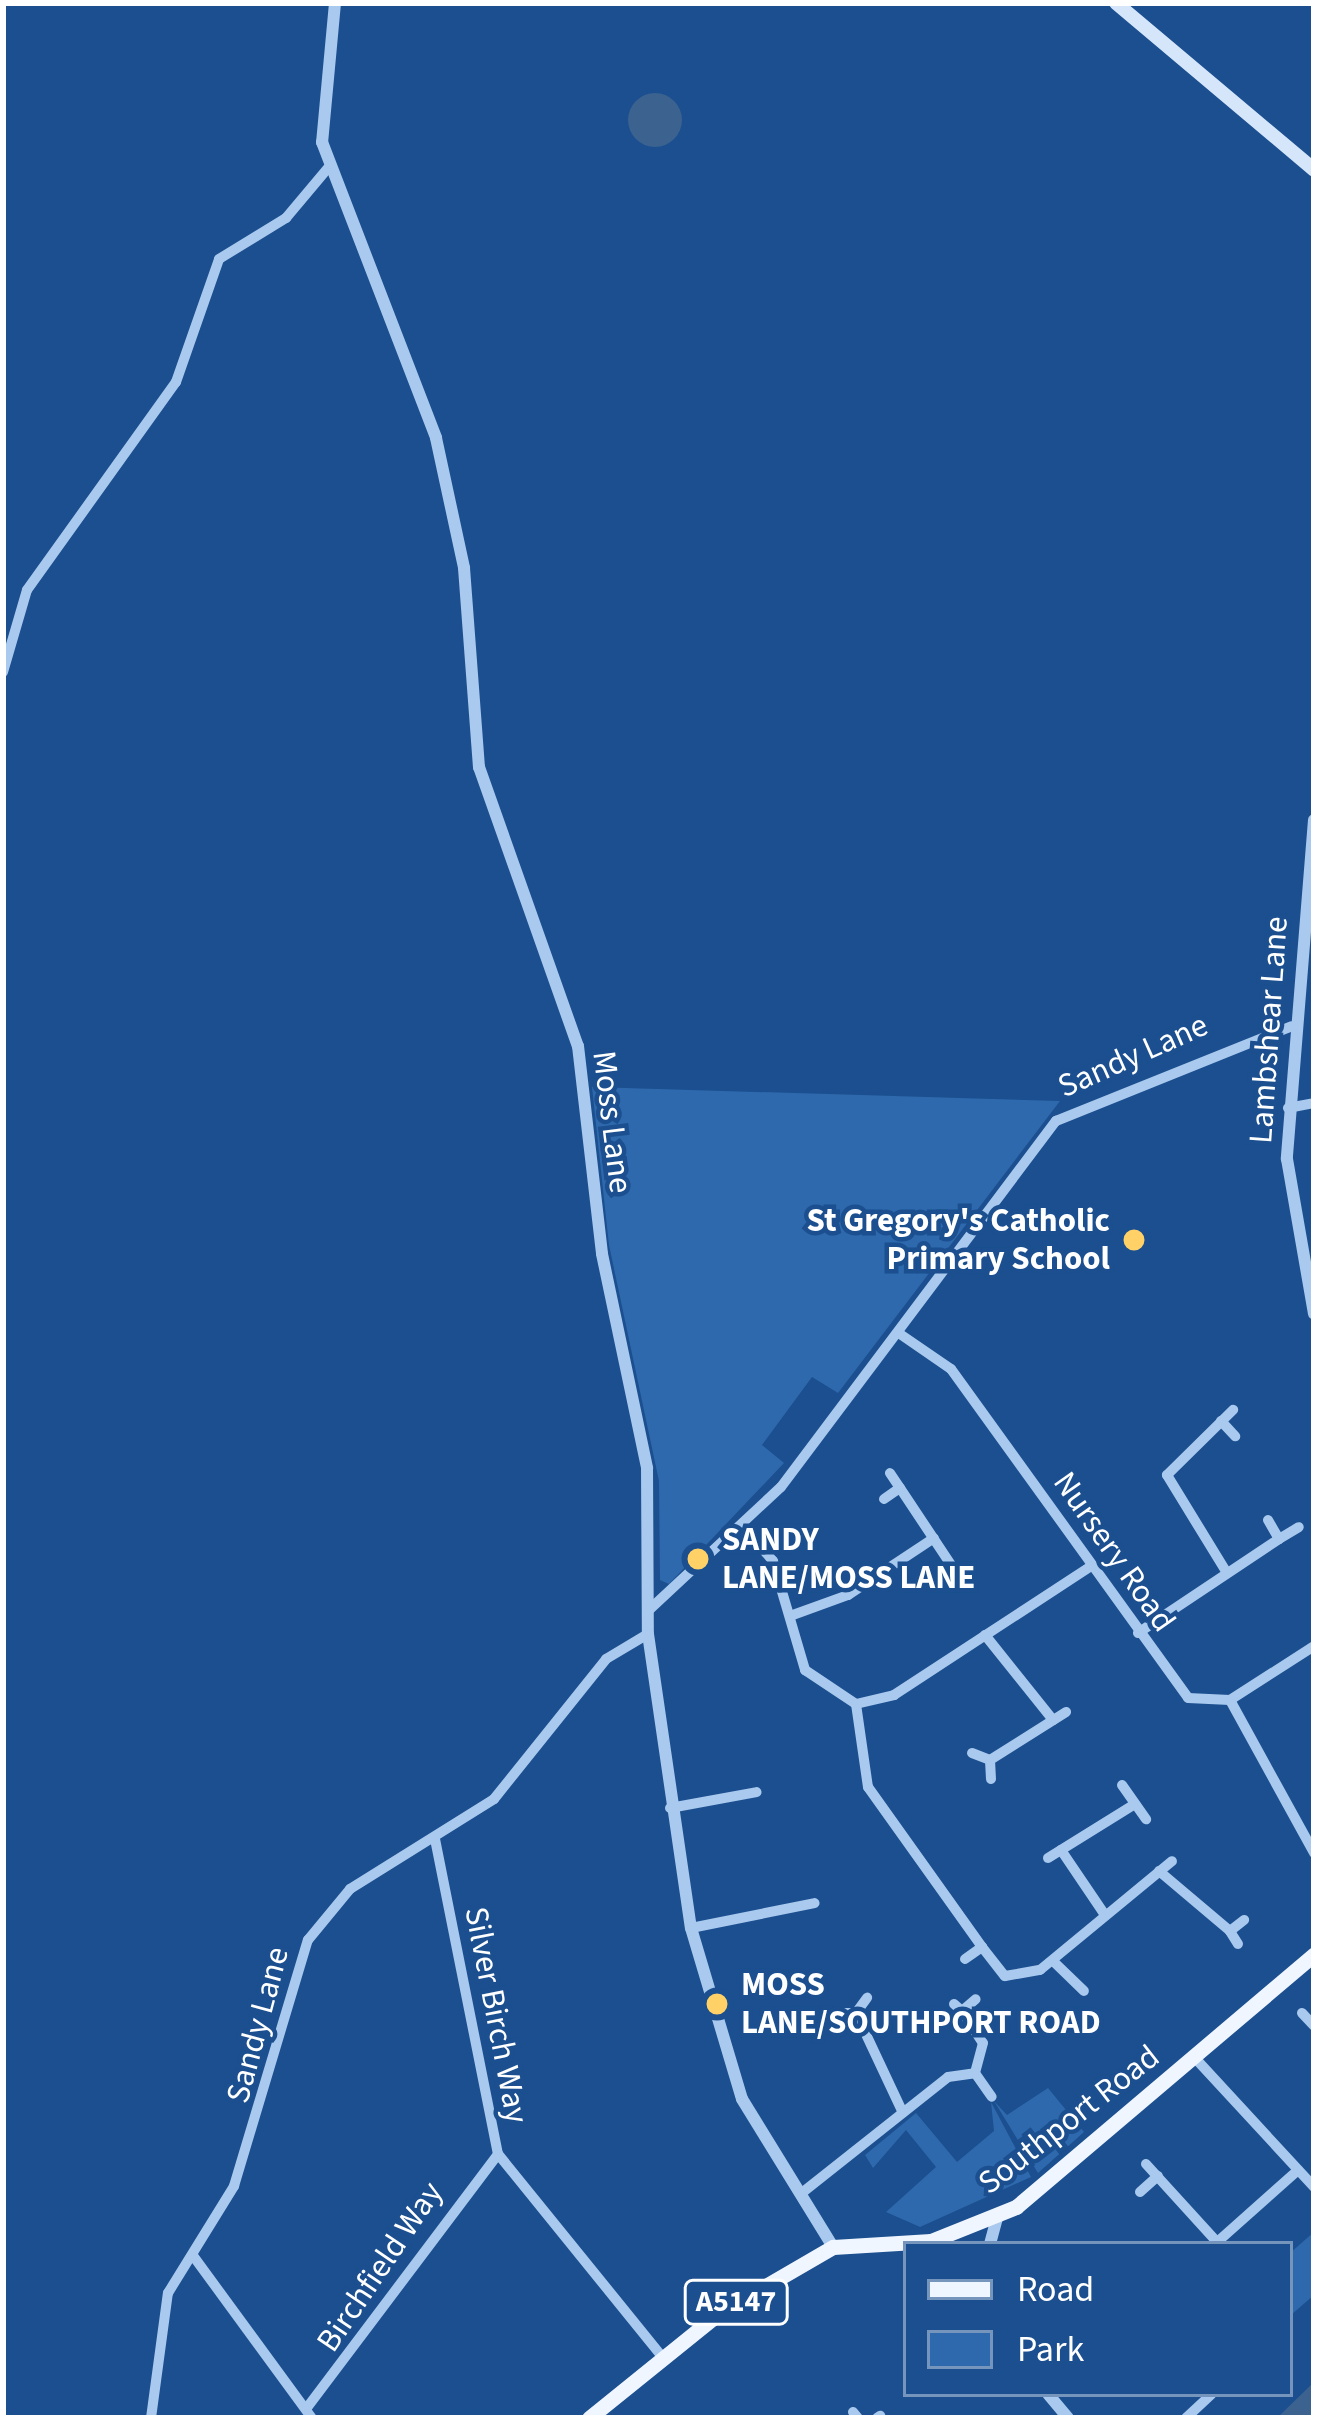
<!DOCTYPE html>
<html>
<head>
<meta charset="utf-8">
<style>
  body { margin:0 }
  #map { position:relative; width:1317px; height:2421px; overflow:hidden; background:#1b4f8f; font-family:"Source Sans 3",sans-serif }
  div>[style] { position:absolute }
  .green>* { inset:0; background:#2e69ad }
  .water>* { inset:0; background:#3c6290 }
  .round { border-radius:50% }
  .minor>* { height:10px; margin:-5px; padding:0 5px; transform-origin:5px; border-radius:5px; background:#a9c9ee }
  .tertiary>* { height:12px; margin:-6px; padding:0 6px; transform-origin:6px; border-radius:6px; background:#a9c9ee }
  .secondary>* { height:14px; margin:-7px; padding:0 7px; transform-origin:7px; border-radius:7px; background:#d6e6fa }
  .primary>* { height:15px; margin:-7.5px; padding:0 7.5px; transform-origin:7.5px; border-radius:7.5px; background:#f0f6ff }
  .dots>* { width:33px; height:33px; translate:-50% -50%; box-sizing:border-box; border:6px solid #1b4f8f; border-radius:50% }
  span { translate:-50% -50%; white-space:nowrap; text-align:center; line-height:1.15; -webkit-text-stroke:9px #1b4f8f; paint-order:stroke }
  .shield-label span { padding:3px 9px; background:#1b4f8f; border:3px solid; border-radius:9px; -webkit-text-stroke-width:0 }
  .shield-label { font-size:30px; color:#fff; font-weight:700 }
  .street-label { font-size:33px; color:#fff }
  .poi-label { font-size:33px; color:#fff; font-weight:700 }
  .right { translate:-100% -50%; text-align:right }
  .left { translate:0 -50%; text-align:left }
  .frame { position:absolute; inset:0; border:6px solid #fff; pointer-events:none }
  .legend { position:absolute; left:903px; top:2241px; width:390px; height:156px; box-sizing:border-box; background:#1b4f8f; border:3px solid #7695bc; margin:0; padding:15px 21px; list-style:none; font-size:36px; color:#fff }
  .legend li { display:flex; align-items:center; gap:24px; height:60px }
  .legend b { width:60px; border:3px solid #7695bc }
</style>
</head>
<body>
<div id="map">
  <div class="green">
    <i style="clip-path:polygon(592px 1087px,1060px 1101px,838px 1393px,812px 1377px,762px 1445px,784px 1463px,669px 1584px,660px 1580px,659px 1481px,609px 1245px)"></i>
    <i style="clip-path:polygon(1048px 2088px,1084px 2132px,1038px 2173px,994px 2101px,1007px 2115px)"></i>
    <i style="clip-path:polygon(991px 2102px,1031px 2177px,920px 2227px,886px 2212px,936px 2167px,906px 2130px,873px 2168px,865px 2155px,916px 2113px,957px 2162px,994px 2131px)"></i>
    <i style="clip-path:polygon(1314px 2232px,1314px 2295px,1291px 2315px,1290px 2253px)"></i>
  </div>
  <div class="water">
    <i class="round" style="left:628px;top:93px;width:54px;height:54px"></i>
    <i style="clip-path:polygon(1314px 2382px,1314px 2418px,1277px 2418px)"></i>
  </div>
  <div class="minor">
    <i style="left:3px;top:672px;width:85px;rotate:-73.7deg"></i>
    <i style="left:27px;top:590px;width:256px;rotate:-54.4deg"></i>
    <i style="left:176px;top:382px;width:130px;rotate:-70.7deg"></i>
    <i style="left:219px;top:259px;width:79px;rotate:-31.5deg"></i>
    <i style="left:286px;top:218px;width:65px;rotate:-50deg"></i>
    <i style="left:1288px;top:1108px;width:26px;rotate:-11deg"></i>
    <i style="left:900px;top:1334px;width:62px;rotate:34.5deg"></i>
    <i style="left:951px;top:1369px;width:405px;rotate:54.2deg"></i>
    <i style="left:1188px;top:1698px;width:42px;rotate:2.7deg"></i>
    <i style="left:1230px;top:1700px;width:100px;rotate:-32.7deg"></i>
    <i style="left:1221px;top:1421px;width:21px;rotate:47deg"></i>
    <i style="left:900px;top:1488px;width:114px;rotate:56.4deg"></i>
    <i style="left:884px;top:1499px;width:19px;rotate:-35deg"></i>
    <i style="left:900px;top:1488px;width:18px;rotate:-124deg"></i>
    <i style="left:1268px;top:1520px;width:22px;rotate:60deg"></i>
    <i style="left:1279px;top:1539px;width:23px;rotate:-31deg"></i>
    <i style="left:743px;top:1526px;width:46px;rotate:49.4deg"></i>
    <i style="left:773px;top:1561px;width:114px;rotate:73.6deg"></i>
    <i style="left:805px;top:1670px;width:61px;rotate:33.7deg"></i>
    <i style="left:856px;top:1704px;width:39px;rotate:-13deg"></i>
    <i style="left:894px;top:1695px;width:235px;rotate:-33.2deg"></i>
    <i style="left:1227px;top:1573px;width:115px;rotate:-121.5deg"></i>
    <i style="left:1167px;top:1475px;width:93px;rotate:-44.6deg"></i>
    <i style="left:649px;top:1610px;width:180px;rotate:-43deg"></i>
    <i style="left:781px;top:1487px;width:458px;rotate:-53.1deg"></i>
    <i style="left:1056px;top:1121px;width:254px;rotate:-21.9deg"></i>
    <i style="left:790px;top:1616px;width:62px;rotate:-19.9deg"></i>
    <i style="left:848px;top:1595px;width:103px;rotate:-33.5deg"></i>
    <i style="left:1138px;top:1633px;width:169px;rotate:-33.7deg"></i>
    <i style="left:985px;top:1635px;width:109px;rotate:51.3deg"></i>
    <i style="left:1230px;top:1700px;width:175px;rotate:61.2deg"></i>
    <i style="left:856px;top:1704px;width:84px;rotate:81.8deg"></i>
    <i style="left:868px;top:1787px;width:196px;rotate:54.5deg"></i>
    <i style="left:972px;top:1753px;width:19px;rotate:21deg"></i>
    <i style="left:990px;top:1760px;width:19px;rotate:87deg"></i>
    <i style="left:990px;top:1760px;width:90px;rotate:-32.3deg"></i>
    <i style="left:1122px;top:1785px;width:42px;rotate:54.8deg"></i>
    <i style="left:670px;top:1808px;width:88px;rotate:-10.4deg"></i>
    <i style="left:435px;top:1839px;width:321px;rotate:78.7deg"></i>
    <i style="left:498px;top:2154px;width:262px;rotate:51deg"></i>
    <i style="left:1061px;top:1850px;width:78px;rotate:55.9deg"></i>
    <i style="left:1048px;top:1858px;width:99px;rotate:-31.8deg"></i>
    <i style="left:1159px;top:1871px;width:93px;rotate:40.2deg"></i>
    <i style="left:691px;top:1928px;width:126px;rotate:-11.4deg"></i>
    <i style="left:1238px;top:1944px;width:15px;rotate:-122deg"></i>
    <i style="left:1230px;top:1931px;width:18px;rotate:-38deg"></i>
    <i style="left:965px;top:1959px;width:21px;rotate:-35deg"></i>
    <i style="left:982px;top:1947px;width:37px;rotate:52deg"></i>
    <i style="left:1005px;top:1976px;width:36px;rotate:-10deg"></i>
    <i style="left:1040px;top:1970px;width:171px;rotate:-39.5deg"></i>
    <i style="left:1053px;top:1961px;width:43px;rotate:44.1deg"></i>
    <i style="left:954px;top:2004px;width:11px;rotate:41deg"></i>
    <i style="left:962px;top:2011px;width:18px;rotate:-41deg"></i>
    <i style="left:962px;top:2011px;width:38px;rotate:57deg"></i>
    <i style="left:983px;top:2043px;width:31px;rotate:105deg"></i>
    <i style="left:836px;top:2013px;width:20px"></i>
    <i style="left:856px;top:2013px;width:19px;rotate:-54deg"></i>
    <i style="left:856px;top:2013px;width:110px;rotate:64.8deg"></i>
    <i style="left:1302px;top:2013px;width:18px;rotate:47deg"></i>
    <i style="left:1195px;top:2058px;width:176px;rotate:47.3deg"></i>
    <i style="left:1146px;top:2164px;width:105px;rotate:47.7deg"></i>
    <i style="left:803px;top:2192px;width:185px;rotate:-38.4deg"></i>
    <i style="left:948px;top:2077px;width:27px;rotate:-8deg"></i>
    <i style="left:975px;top:2073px;width:29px;rotate:55deg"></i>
    <i style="left:1140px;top:2192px;width:24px;rotate:-42deg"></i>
    <i style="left:1215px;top:2244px;width:111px;rotate:-41.7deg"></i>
    <i style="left:194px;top:2257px;width:200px;rotate:53.8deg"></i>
    <i style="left:306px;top:2409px;width:319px;rotate:-53deg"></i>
    <i style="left:853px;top:2412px;width:8px;rotate:50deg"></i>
    <i style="left:151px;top:2418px;width:126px;rotate:-82.3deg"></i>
    <i style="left:168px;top:2293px;width:126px;rotate:-58.3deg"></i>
    <i style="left:234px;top:2186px;width:257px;rotate:-73.3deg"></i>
    <i style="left:308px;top:1940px;width:66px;rotate:-50.5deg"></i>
    <i style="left:350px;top:1889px;width:170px;rotate:-32deg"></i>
    <i style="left:494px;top:1799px;width:179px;rotate:-51.3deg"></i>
    <i style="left:606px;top:1659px;width:49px;rotate:-30.8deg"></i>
    <i style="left:877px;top:2418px;width:4px;rotate:-34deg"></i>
    <i style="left:1186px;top:2418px;width:35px;rotate:-43deg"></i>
  </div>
  <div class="tertiary">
    <i style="left:335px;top:3px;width:140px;rotate:95.3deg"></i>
    <i style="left:322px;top:142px;width:317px;rotate:68.9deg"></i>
    <i style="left:436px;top:438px;width:133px;rotate:77.8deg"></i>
    <i style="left:464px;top:568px;width:200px;rotate:85.7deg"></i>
    <i style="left:479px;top:767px;width:296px;rotate:70.5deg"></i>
    <i style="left:578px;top:1046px;width:209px;rotate:83.4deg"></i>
    <i style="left:602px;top:1254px;width:219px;rotate:78.1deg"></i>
    <i style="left:647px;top:1468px;width:166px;rotate:89.7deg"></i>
    <i style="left:648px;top:1634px;width:297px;rotate:81.7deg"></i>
    <i style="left:691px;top:1928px;width:178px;rotate:73.4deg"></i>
    <i style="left:742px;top:2099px;width:174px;rotate:58.4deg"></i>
    <i style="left:1314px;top:820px;width:340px;rotate:94.6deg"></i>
    <i style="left:1287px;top:1159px;width:157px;rotate:80.1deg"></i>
    <i style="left:990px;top:2244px;width:28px;rotate:-75deg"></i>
    <i style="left:1048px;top:2394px;width:31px;rotate:50deg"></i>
  </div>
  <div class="secondary">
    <i style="left:1116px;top:3px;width:259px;rotate:40.1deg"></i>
  </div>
  <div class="primary">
    <i style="left:589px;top:2418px;width:167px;rotate:-38.9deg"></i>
    <i style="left:719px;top:2313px;width:132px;rotate:-30.1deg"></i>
    <i style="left:833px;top:2247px;width:98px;rotate:-3.5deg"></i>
    <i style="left:931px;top:2241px;width:92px;rotate:-21.8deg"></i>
    <i style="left:1016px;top:2207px;width:391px;rotate:-40.3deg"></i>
  </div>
  <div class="dots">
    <i style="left:1134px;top:1240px;background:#ffd166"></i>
    <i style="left:698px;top:1559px;background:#ffd166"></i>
    <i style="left:717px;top:2004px;background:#ffd166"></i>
  </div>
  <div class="shield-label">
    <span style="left:736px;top:2302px">A5147</span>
  </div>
  <div class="street-label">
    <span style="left:1269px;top:1030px;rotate:-86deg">Lambshear Lane</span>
    <span style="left:1133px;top:1056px;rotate:-24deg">Sandy Lane</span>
    <span style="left:612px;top:1122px;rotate:83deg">Moss Lane</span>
    <span style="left:1114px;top:1552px;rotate:55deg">Nursery Road</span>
    <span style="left:496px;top:2015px;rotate:79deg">Silver Birch Way</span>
    <span style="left:258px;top:2025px;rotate:-75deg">Sandy Lane</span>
    <span style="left:1069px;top:2120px;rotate:-38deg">Southport Road</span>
    <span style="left:380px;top:2267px;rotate:-56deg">Birchfield Way</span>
  </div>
  <div class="poi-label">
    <span class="right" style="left:1110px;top:1240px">St Gregory's Catholic<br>Primary School</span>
    <span class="left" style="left:722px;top:1559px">SANDY<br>LANE/MOSS LANE</span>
    <span class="left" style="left:741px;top:2004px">MOSS<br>LANE/SOUTHPORT ROAD</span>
  </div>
  <div class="frame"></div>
  <ul class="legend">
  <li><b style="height:15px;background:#f0f6ff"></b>Road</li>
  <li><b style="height:33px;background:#2e69ad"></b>Park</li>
  </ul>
</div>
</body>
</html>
